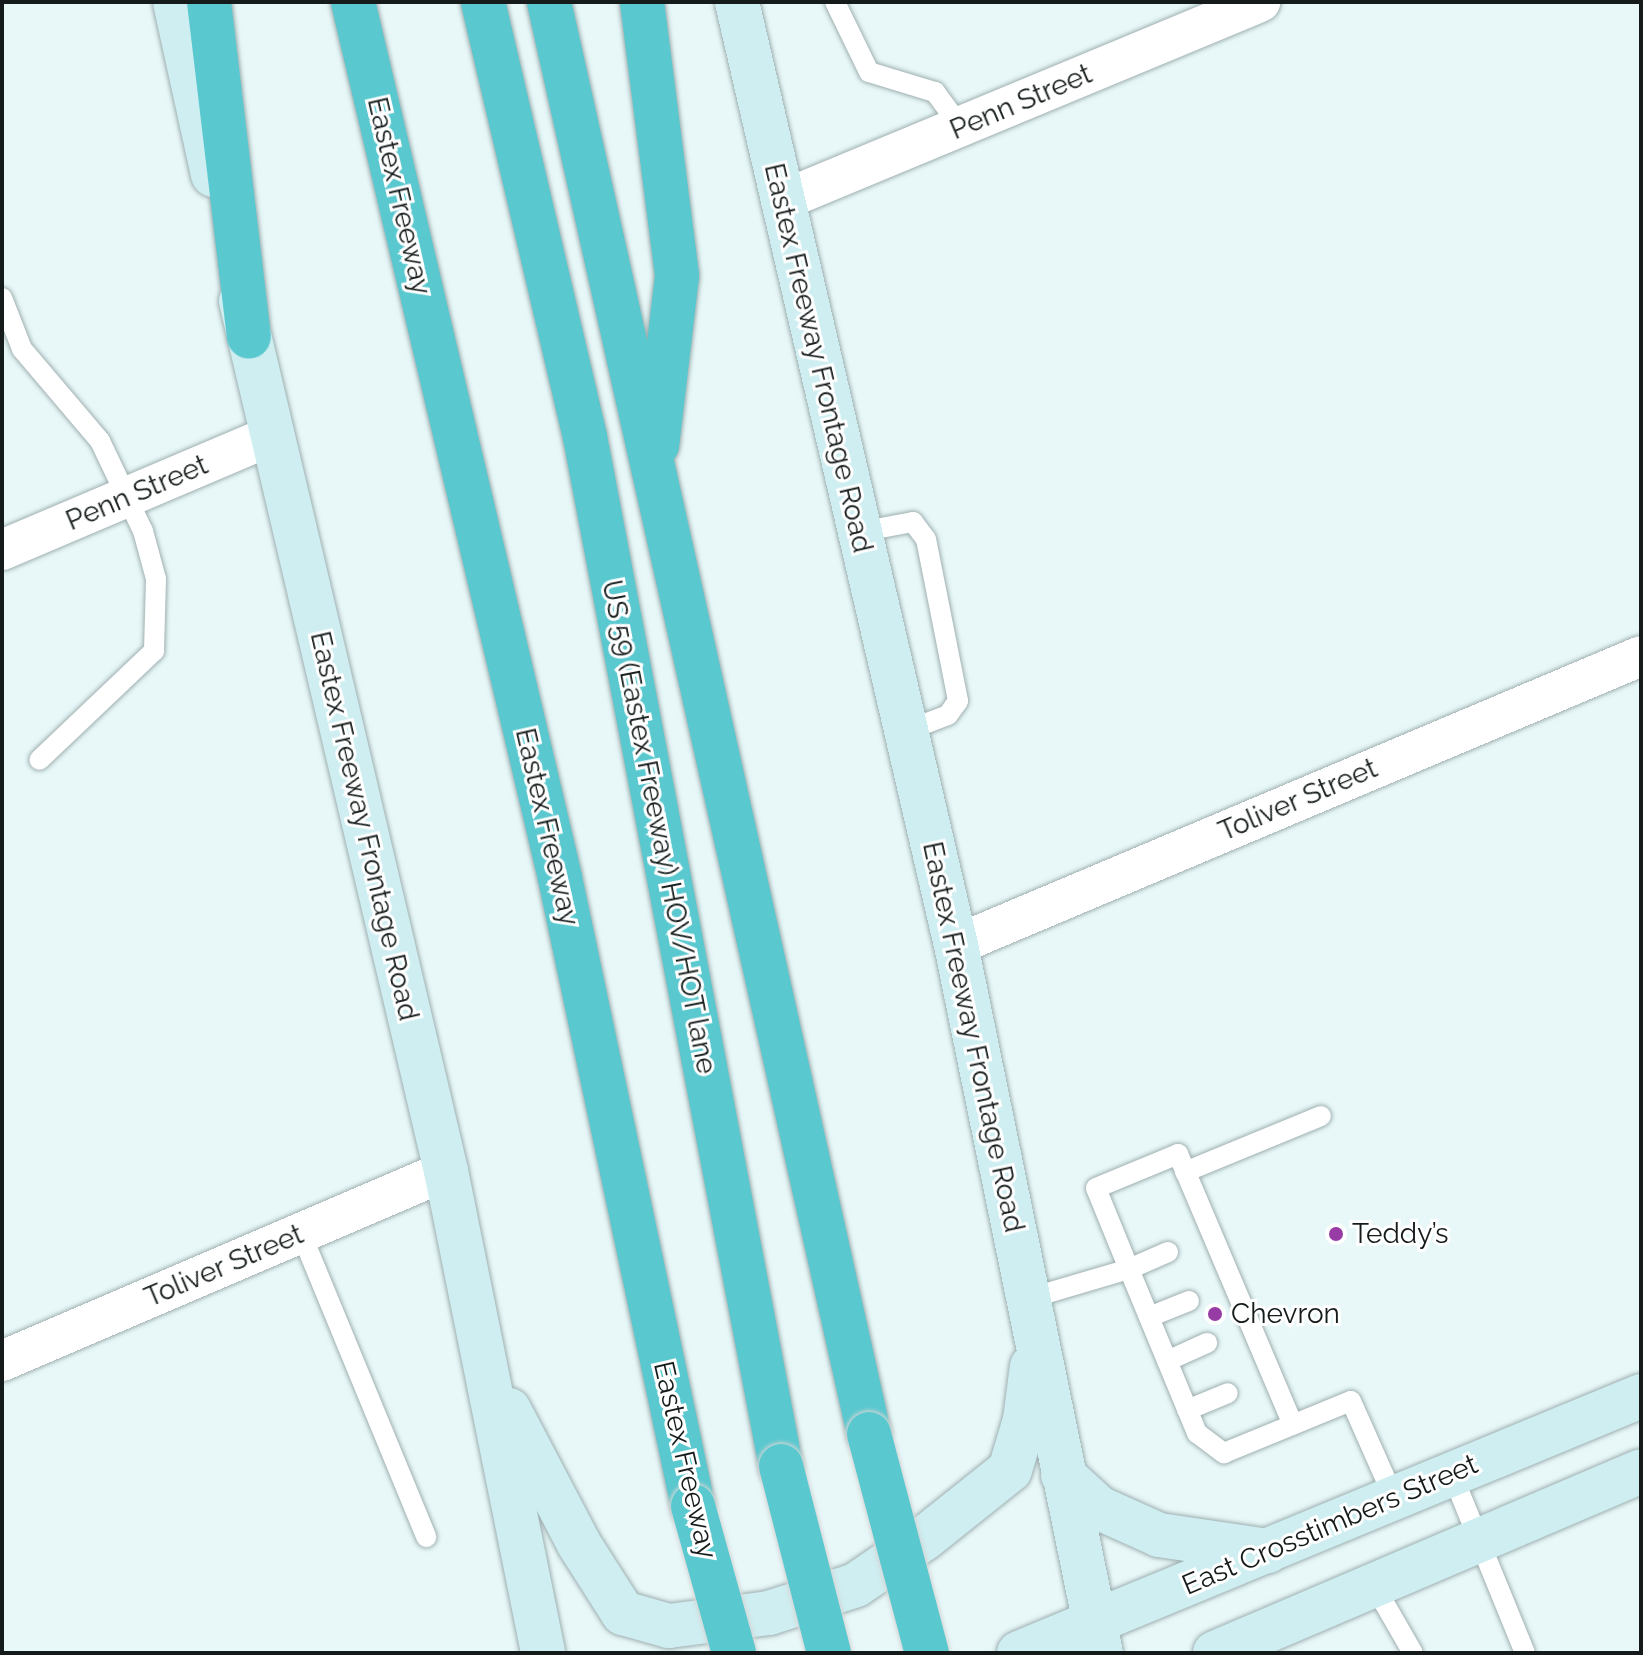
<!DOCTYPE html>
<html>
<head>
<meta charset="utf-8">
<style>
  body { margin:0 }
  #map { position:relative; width:1643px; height:1655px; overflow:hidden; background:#e8f8f9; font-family:Raleway,sans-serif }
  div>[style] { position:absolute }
  .roads { filter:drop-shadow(0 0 2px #9fafb0) drop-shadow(0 0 2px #9fafb0) }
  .lane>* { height:20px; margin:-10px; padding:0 10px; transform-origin:10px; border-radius:10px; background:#fff }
  .street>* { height:40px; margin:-20px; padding:0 20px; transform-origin:20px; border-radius:20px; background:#fff }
  .secondary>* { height:44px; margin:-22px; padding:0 22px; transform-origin:22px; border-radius:22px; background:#ceeef1 }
  .highway>* { height:44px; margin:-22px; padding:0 22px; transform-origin:22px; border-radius:22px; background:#5ac8cf }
  .bridges { filter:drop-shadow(0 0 2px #d5d6d6) drop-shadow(0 0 2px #d5d6d6) }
  .highway-bridge>* { height:44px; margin:-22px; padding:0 22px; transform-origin:22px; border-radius:22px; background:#5ac8cf }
  .dots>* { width:22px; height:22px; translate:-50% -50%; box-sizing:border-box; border:4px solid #fff; border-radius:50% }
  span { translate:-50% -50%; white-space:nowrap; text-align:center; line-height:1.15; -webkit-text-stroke:6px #fff; paint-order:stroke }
  .street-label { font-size:28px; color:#151b1b }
  .poi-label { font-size:28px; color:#151b1b }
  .left { translate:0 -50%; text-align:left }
  .frame { position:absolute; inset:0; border:4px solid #151b1b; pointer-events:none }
</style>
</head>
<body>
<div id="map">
  <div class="roads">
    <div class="lane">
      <i style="left:835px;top:2px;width:78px;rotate:64.1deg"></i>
      <i style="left:869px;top:72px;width:69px;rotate:16.9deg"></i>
      <i style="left:935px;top:92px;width:42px;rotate:53.7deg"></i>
      <i style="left:2px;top:298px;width:55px;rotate:68.6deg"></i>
      <i style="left:22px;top:349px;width:121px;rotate:49.7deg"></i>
      <i style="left:100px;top:441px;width:100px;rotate:64.5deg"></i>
      <i style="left:143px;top:531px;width:50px;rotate:74.8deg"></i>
      <i style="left:156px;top:579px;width:72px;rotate:91.6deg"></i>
      <i style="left:154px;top:651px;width:158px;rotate:136.5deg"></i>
      <i style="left:859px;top:532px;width:55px;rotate:-10.5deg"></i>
      <i style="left:913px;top:522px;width:21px;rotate:53deg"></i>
      <i style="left:926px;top:539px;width:165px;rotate:78.8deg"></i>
      <i style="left:958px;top:701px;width:17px;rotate:126deg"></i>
      <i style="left:948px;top:715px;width:45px;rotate:159.1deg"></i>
      <i style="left:1185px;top:1172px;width:147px;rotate:-22.4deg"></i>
      <i style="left:301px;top:1233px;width:329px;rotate:67.6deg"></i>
      <i style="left:1168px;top:1252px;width:43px;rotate:156.4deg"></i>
      <i style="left:1129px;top:1269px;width:87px;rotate:-112.2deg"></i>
      <i style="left:1096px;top:1188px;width:89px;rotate:-22.5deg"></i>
      <i style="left:1178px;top:1154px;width:294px;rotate:67deg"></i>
      <i style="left:1027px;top:1299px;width:106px;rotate:-16.4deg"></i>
      <i style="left:1129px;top:1269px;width:178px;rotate:67.5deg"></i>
      <i style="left:1197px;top:1433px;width:34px;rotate:37deg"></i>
      <i style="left:1224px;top:1453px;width:137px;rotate:-22.3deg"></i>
      <i style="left:1351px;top:1401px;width:106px;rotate:66.1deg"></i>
      <i style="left:1149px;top:1317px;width:43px;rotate:-21.8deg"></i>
      <i style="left:1167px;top:1361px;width:44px;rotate:-24.2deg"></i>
      <i style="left:1187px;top:1410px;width:44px;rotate:-22.5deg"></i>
      <i style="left:1452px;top:1474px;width:193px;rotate:67.8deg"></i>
      <i style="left:1375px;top:1587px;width:76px;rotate:60.1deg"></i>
    </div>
    <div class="street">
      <i style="left:781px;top:201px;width:519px;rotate:-22.56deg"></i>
      <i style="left:2px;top:550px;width:292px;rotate:-23deg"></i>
      <i style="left:956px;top:945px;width:743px;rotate:-22.87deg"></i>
      <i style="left:2px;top:1361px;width:483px;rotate:-23.2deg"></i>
    </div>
    <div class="secondary">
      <i style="left:175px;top:2px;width:177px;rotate:77.6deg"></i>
      <i style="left:737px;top:2px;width:968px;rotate:76.93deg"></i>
      <i style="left:956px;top:945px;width:723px;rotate:78.43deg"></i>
      <i style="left:241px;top:301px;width:894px;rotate:76.74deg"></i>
      <i style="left:446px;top:1171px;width:492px;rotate:78.6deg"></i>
      <i style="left:509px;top:1410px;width:151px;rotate:62.4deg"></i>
      <i style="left:579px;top:1544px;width:82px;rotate:57.5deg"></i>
      <i style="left:623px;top:1613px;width:48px;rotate:15.8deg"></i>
      <i style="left:669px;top:1626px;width:101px;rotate:-7.4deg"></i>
      <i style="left:769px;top:1613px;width:91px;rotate:-17.8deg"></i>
      <i style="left:856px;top:1585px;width:85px;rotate:-34.4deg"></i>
      <i style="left:926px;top:1537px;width:107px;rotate:-38.6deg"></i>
      <i style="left:1010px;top:1470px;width:52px;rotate:-73.3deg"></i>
      <i style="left:1025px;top:1420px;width:54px;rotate:-82.6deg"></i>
      <i style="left:1063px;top:1475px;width:49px;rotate:42.5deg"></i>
      <i style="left:1099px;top:1508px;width:66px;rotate:24.2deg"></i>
      <i style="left:1159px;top:1535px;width:110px;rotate:8.4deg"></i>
      <i style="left:1019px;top:1653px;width:673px;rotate:-22.45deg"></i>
      <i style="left:1215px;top:1653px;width:463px;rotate:-23.1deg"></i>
    </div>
    <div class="highway">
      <i style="left:209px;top:2px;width:337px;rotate:83.2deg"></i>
      <i style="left:353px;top:2px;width:900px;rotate:76.7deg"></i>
      <i style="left:560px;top:878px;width:642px;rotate:78.04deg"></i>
      <i style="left:483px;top:2px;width:447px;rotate:76.8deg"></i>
      <i style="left:585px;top:437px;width:1048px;rotate:79.22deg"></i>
      <i style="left:549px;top:2px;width:1467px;rotate:77.4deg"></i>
      <i style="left:642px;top:2px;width:276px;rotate:82.7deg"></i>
      <i style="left:677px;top:276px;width:170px;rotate:96.7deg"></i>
    </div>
  </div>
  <div class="bridges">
    <div class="highway-bridge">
      <i style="left:869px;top:1434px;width:227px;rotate:75.2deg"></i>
      <i style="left:781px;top:1466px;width:193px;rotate:75.6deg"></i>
      <i style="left:693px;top:1506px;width:153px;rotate:74.4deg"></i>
    </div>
  </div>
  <div class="dots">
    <i style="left:1336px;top:1234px;background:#973ba5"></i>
    <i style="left:1215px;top:1314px;background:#973ba5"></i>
  </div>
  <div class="street-label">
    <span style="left:1021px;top:102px;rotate:-23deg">Penn Street</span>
    <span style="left:399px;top:196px;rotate:77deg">Eastex Freeway</span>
    <span style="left:818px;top:358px;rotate:77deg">Eastex Freeway Frontage Road</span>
    <span style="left:137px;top:493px;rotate:-23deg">Penn Street</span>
    <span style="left:1298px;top:800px;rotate:-23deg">Toliver Street</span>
    <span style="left:364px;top:826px;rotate:77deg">Eastex Freeway Frontage Road</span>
    <span style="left:547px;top:827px;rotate:77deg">Eastex Freeway</span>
    <span style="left:659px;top:827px;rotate:79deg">US 59 (Eastex Freeway) HOV/HOT lane</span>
    <span style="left:973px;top:1037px;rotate:78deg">Eastex Freeway Frontage Road</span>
    <span style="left:224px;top:1266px;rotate:-23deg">Toliver Street</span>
    <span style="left:685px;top:1460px;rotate:77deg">Eastex Freeway</span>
    <span style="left:1330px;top:1525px;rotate:-23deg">East Crosstimbers Street</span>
  </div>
  <div class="poi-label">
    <span class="left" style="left:1352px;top:1234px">Teddy’s</span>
    <span class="left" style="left:1231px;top:1314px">Chevron</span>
  </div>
  <div class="frame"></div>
</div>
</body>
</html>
